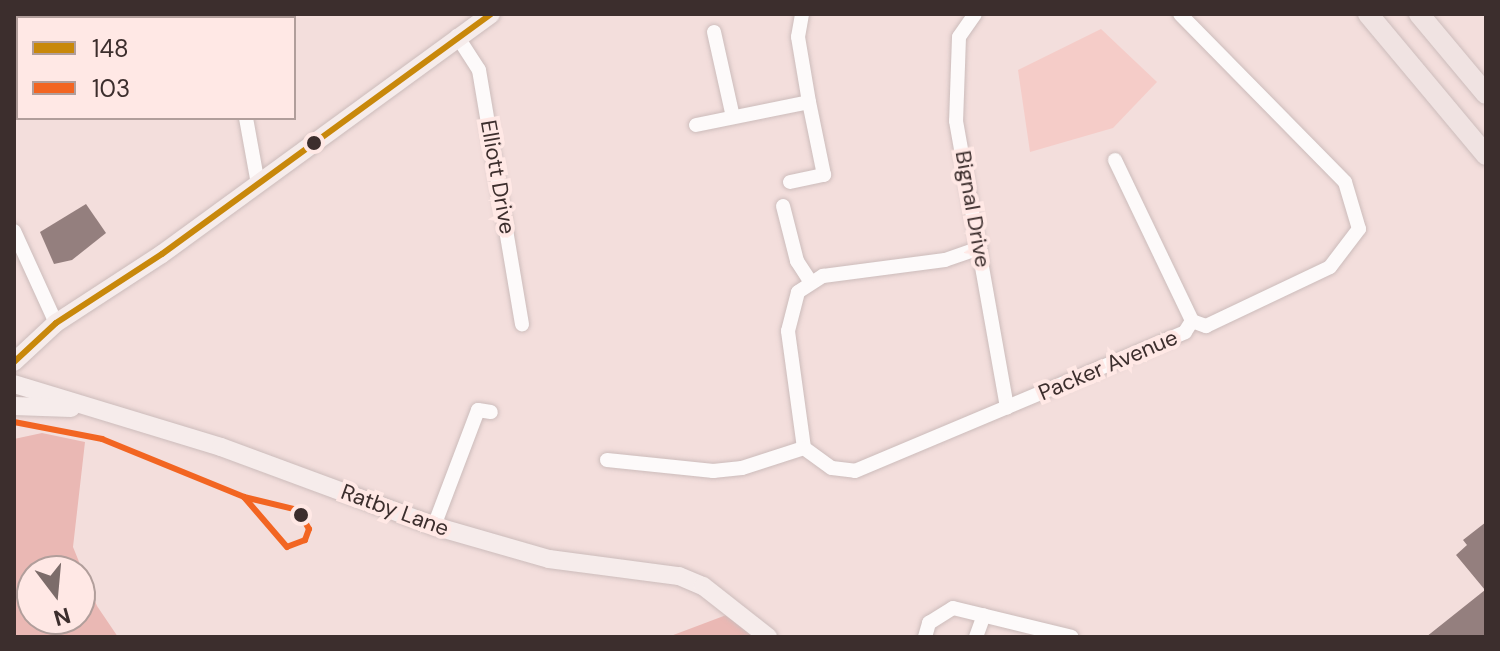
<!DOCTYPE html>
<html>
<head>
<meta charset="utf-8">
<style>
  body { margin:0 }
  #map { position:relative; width:1500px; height:651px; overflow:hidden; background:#f3dedc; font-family:"DM Sans",sans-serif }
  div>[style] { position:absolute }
  .green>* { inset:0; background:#f5ccc8 }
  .forest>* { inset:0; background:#eab8b4 }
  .building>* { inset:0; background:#947f7e }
  .roads { filter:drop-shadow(0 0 2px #ccbcbb) drop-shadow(0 0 2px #ccbcbb) }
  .minor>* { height:14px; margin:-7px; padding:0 7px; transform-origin:7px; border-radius:7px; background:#fdfafa }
  .major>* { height:18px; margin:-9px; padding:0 9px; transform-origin:9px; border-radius:9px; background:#f6eceb }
  .highway>* { height:20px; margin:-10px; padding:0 10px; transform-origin:10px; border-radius:10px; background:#f0e3e2 }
  .bus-1>* { height:6px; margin:-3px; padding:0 3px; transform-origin:3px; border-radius:3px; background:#c8880b }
  .bus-2>* { height:6px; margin:-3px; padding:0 3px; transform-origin:3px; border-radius:3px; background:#f26522 }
  .dots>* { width:22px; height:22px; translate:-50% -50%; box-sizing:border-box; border:4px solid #ffe8e5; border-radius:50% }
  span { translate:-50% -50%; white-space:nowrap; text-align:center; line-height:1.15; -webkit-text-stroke:8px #ffe8e5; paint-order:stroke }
  .street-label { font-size:22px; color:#3c2e2d }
  .frame { position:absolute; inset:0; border:16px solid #3c2e2d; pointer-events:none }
  .legend { position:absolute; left:16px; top:16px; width:280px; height:104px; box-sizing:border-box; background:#ffe8e5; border:2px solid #b19e9b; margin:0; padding:10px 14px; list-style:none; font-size:24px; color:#3c2e2d }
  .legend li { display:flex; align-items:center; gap:16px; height:40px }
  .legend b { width:40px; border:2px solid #b19e9b }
  .north { position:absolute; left:16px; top:555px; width:80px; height:80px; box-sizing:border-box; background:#ffe8e5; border:2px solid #b19e9b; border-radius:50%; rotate:164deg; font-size:22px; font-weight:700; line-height:32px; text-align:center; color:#3c2e2d }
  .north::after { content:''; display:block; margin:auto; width:28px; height:36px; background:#7c6c6a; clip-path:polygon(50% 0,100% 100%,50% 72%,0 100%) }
</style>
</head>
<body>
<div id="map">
  <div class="green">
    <i style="clip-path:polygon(1101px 29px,1157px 82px,1113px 128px,1030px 152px,1018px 70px)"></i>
  </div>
  <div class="forest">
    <i style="clip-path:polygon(evenodd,42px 433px,85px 442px,73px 547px,97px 606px,118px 637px,14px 637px,14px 439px,42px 433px,32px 571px,80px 571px,80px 619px,32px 619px,32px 571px)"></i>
    <i style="clip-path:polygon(729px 614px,774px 637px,668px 637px)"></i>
  </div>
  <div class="building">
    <i style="clip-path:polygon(86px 204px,106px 233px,72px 260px,54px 264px,40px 232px)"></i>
    <i style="clip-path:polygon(1486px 522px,1486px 637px,1426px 637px,1485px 590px,1456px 555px,1467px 545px,1463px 540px)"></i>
  </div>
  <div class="roads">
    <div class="minor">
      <i style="left:235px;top:14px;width:4px;rotate:76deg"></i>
      <i style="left:975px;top:14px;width:28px;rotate:125deg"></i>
      <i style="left:959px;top:37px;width:84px;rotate:92deg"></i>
      <i style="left:956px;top:121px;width:291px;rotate:79.9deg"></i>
      <i style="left:714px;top:32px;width:87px;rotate:77.4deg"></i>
      <i style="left:457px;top:36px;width:40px;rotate:57.1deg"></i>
      <i style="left:479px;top:70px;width:258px;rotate:80.4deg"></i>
      <i style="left:246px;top:118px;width:67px;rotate:79.7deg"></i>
      <i style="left:696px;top:125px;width:115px;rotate:-11.5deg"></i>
      <i style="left:809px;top:102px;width:66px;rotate:-99.6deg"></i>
      <i style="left:798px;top:37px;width:23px;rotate:-80deg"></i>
      <i style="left:1115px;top:160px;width:178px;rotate:64.4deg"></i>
      <i style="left:790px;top:182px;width:35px;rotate:-12deg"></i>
      <i style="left:824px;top:175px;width:75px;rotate:-101.6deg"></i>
      <i style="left:783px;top:206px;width:57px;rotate:75.7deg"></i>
      <i style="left:797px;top:261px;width:24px;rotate:57deg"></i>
      <i style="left:14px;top:231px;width:101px;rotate:65.5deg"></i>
      <i style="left:804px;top:448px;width:118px;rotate:-97.8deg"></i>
      <i style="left:788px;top:331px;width:40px;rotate:-75.6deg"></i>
      <i style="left:798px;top:292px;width:30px;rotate:-33deg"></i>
      <i style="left:823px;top:276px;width:123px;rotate:-7.5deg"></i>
      <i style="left:945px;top:260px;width:37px;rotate:-19deg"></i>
      <i style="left:607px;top:460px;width:107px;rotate:5.9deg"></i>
      <i style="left:713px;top:471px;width:29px;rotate:-6deg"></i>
      <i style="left:742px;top:468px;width:65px;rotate:-17.9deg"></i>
      <i style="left:804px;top:448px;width:34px;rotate:36deg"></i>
      <i style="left:832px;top:468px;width:23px;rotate:7deg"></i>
      <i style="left:855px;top:471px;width:358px;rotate:-22.8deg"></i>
      <i style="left:1185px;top:332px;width:13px;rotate:-58deg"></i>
      <i style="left:1192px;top:321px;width:15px;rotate:20deg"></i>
      <i style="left:1206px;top:326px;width:137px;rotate:-25.4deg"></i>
      <i style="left:1330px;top:267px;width:48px;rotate:-52.7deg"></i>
      <i style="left:1359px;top:229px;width:49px;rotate:-106.6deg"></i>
      <i style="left:1345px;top:182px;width:235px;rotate:-134.5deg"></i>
      <i style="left:434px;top:526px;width:124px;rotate:-69.2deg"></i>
      <i style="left:478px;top:410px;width:13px;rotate:9deg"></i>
      <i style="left:925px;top:637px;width:15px;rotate:-74deg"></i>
      <i style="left:929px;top:623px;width:28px;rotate:-32deg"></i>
      <i style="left:953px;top:608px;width:122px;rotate:13.7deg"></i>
      <i style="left:976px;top:637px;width:23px;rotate:-70deg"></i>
    </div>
    <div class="major">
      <i style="left:14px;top:362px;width:57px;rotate:-42.9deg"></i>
      <i style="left:56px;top:323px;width:126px;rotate:-33.1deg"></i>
      <i style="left:162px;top:254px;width:407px;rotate:-36.1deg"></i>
      <i style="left:14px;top:384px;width:216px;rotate:16.9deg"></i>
      <i style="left:221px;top:447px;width:227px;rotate:20.3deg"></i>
      <i style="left:434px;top:526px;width:120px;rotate:16deg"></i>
      <i style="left:549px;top:559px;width:131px;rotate:7.5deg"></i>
      <i style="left:679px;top:576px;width:26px;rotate:23deg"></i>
      <i style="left:703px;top:586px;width:83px;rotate:38.1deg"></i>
      <i style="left:14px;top:406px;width:57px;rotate:2deg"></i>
    </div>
    <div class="highway">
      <i style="left:1368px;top:14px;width:184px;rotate:50.1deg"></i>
      <i style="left:1419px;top:14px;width:104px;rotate:50.1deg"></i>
    </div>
  </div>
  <div class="bus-1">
    <i style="left:14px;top:362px;width:57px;rotate:-42.9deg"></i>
    <i style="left:56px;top:323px;width:126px;rotate:-33.1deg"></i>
    <i style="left:162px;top:254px;width:407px;rotate:-36.1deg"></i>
  </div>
  <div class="bus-2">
    <i style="left:14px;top:422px;width:90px;rotate:10.9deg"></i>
    <i style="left:102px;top:439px;width:153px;rotate:22.2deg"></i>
    <i style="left:244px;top:497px;width:56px;rotate:13.5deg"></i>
    <i style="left:298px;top:510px;width:22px;rotate:60deg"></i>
    <i style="left:309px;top:529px;width:12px;rotate:110deg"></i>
    <i style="left:305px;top:540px;width:19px;rotate:159deg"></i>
    <i style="left:287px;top:547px;width:66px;rotate:-130.7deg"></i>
  </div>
  <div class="dots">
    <i style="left:314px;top:143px;background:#3c2e2d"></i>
    <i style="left:301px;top:515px;background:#3c2e2d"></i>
  </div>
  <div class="street-label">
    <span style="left:498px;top:177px;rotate:80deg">Elliott Drive</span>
    <span style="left:973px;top:209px;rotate:80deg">Bignal Drive</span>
    <span style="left:1108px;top:365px;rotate:-23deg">Packer Avenue</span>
    <span style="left:395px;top:510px;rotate:20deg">Ratby Lane</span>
  </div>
  <div class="frame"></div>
  <ul class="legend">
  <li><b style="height:10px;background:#c8880b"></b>148</li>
  <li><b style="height:10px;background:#f26522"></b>103</li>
  </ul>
  <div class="north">N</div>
</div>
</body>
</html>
